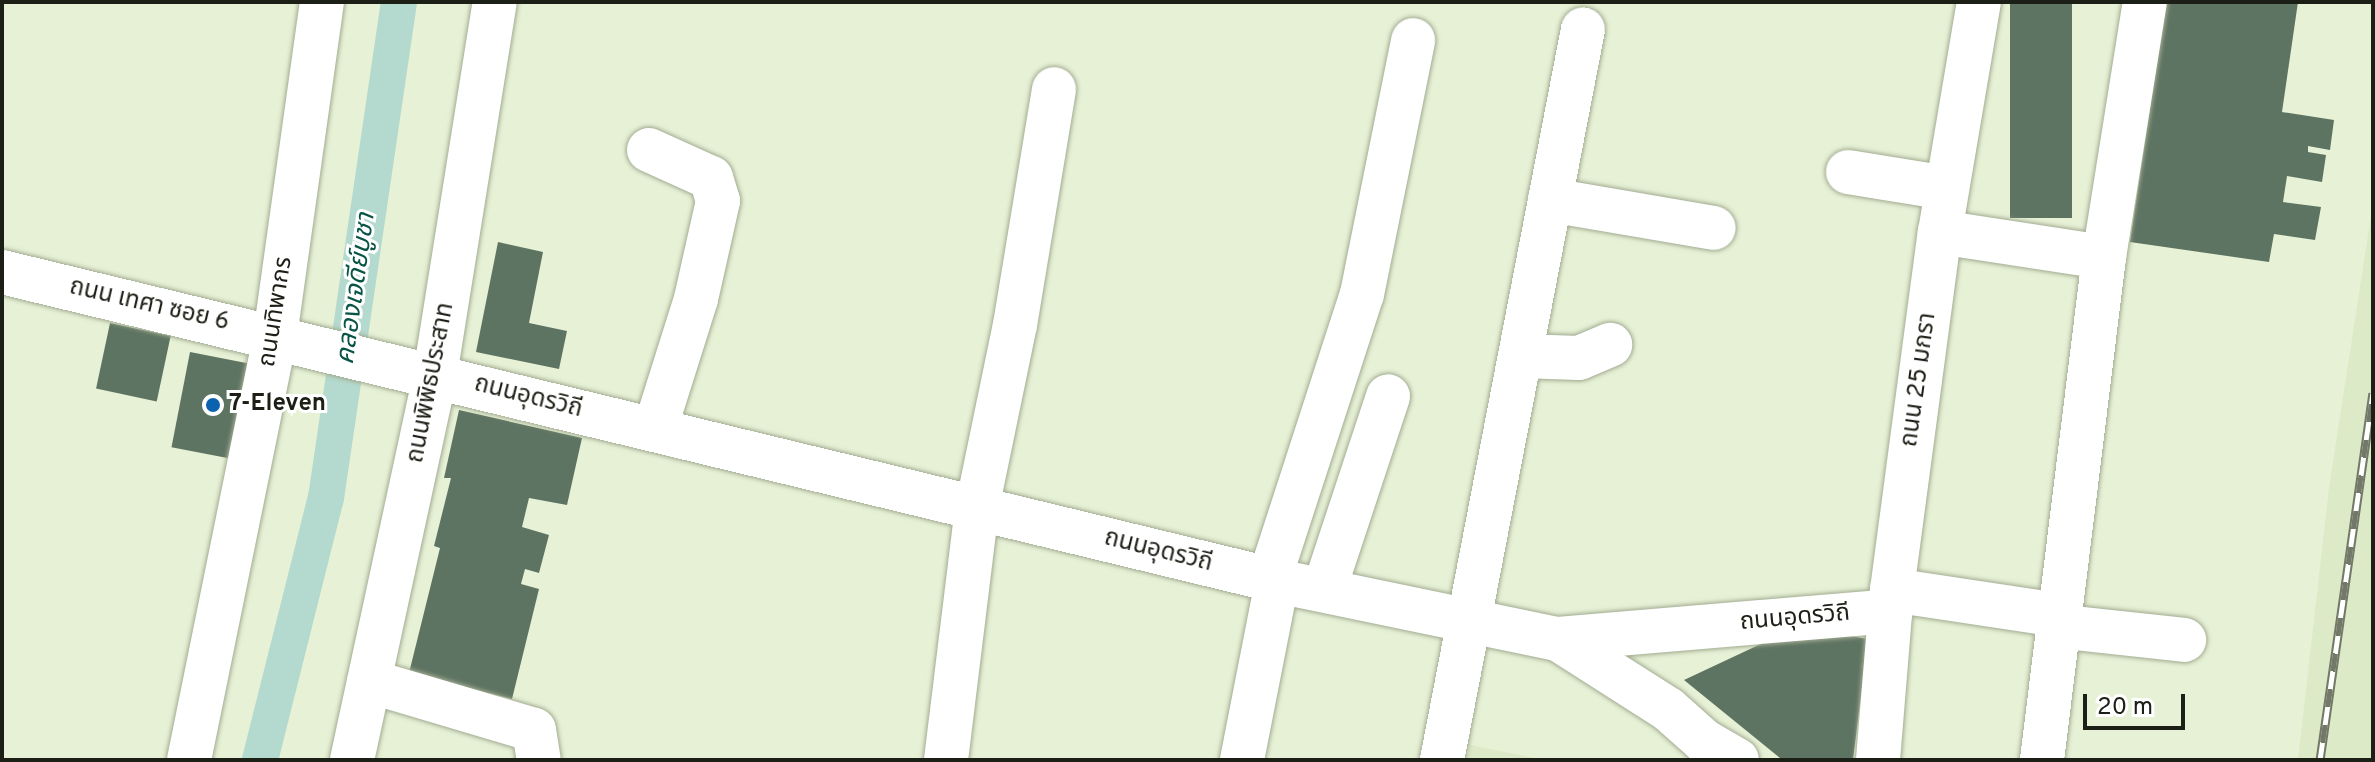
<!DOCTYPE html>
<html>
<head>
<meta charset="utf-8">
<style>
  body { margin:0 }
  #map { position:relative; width:2375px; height:762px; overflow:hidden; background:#e7f1d6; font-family:Overpass,"Noto Sans Thai",sans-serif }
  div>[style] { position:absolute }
  .built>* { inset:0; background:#dceac7 }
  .canal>* { height:36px; margin:-18px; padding:0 18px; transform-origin:18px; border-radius:18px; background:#b4d9ce }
  .building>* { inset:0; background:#5e7462; transform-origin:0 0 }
  .roads { filter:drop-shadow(0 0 2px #a2ac92) drop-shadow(0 0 2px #a2ac92) }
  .minor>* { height:44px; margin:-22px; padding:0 22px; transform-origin:22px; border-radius:22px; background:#fff }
  .rail>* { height:9px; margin-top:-4.5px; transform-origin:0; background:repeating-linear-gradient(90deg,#fff 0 18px,#737969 0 36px); box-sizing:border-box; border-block:2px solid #737969 }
  .dots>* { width:22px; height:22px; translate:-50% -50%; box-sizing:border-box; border:4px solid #fff; border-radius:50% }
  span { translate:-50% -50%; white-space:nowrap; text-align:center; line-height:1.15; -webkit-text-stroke:6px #fff; paint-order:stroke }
  .street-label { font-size:24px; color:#1c1f16 }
  .poi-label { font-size:24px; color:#1c1f16; font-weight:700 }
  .left { translate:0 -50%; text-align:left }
  .water-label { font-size:26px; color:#085445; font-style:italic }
  .frame { position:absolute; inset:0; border:4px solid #1c1f16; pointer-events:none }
  .scale { position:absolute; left:2083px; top:694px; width:102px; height:36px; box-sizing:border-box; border:4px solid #1c1f16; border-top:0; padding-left:10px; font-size:24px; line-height:28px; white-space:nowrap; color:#1c1f16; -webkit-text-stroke:6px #fff; paint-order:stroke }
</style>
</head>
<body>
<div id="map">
  <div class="built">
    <i style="clip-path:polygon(2373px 203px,2373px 760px,2298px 760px,2329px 488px)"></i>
    <i style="clip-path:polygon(1470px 745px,1544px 760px,1467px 760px)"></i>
  </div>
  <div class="canal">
    <i style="left:260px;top:760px;width:270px;rotate:-75.9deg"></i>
    <i style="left:326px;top:498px;width:501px;rotate:-81.63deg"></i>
  </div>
  <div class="building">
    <i style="left:2010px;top:2px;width:62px;height:216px"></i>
    <i style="clip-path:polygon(2166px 2px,2298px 2px,2282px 112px,2334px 120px,2330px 150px,2308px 146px,2308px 152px,2326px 155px,2322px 182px,2287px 176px,2283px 202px,2321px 207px,2315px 240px,2274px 234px,2269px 262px,2130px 242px)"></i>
    <i style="clip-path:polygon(498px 242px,543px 252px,529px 323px,567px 331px,559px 369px,476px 352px)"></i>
    <i style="left:110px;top:323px;width:62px;height:67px;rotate:12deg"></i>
    <i style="left:190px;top:352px;width:65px;height:97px;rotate:11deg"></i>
    <i style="clip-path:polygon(459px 410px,582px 438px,567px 505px,529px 498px,522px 527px,549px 535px,539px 573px,525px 569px,521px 584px,539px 589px,512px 699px,409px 673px,440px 548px,434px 546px,451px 478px,444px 478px)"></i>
    <i style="clip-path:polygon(1827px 632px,1868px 639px,1853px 760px,1780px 758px,1684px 680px,1765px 642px)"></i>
  </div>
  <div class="roads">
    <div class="minor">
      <i style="left:649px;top:150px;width:68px;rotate:24.3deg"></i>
      <i style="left:711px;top:178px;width:24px;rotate:73deg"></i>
      <i style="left:718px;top:201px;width:100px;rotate:102.7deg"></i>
      <i style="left:696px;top:299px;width:136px;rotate:107.5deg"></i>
      <i style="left:1848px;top:172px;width:100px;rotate:9.2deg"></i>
      <i style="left:1550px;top:200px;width:166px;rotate:9.7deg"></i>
      <i style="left:1940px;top:232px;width:166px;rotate:8.7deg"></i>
      <i style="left:2px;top:272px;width:1312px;rotate:13.62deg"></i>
      <i style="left:1277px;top:581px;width:287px;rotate:11.7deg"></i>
      <i style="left:1558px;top:639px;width:334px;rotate:-4.8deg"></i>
      <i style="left:1522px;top:356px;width:57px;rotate:2deg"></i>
      <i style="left:1579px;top:358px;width:34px;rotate:-23deg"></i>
      <i style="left:1269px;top:580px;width:301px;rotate:-72deg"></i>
      <i style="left:1362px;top:294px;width:259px;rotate:-78.6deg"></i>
      <i style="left:1324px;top:590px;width:204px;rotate:-71.7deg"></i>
      <i style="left:1892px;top:590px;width:168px;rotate:8.6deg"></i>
      <i style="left:2056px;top:626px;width:129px;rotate:6.2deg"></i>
      <i style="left:1558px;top:639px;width:130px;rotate:32.5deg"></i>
      <i style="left:1668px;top:709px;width:48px;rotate:41.6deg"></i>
      <i style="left:1704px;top:741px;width:38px;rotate:30deg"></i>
      <i style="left:369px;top:681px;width:172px;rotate:16.5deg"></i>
      <i style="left:534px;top:730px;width:30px;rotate:81deg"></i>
      <i style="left:189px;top:760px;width:433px;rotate:-78.5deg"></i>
      <i style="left:275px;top:336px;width:337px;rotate:-82deg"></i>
      <i style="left:352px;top:760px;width:394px;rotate:-77.8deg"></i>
      <i style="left:435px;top:375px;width:378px;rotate:-80.9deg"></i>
      <i style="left:946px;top:760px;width:254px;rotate:-83deg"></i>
      <i style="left:977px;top:508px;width:187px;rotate:-78.3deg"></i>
      <i style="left:1015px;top:325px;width:239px;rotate:-80.6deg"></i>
      <i style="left:1242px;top:760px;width:182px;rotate:-78.9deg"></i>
      <i style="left:1442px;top:760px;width:744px;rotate:-79.08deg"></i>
      <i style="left:1878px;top:760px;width:171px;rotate:-85.3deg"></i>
      <i style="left:1892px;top:590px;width:361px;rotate:-82.4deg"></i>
      <i style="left:1940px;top:232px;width:233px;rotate:-80.4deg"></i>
      <i style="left:2042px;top:760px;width:507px;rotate:-82.97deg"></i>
      <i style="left:2104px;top:257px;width:258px;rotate:-80.9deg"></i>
    </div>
  </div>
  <div class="rail">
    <i style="left:2320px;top:760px;width:371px;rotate:-81.8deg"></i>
    <i style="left:2373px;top:760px;width:2px;rotate:-90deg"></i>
  </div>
  <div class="dots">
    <i style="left:213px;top:405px;background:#0b63b0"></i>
  </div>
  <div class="street-label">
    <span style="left:149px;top:306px;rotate:13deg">ถนน เทศา ซอย 6</span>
    <span style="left:277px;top:312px;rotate:-81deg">ถนนทิพากร</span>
    <span style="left:1920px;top:380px;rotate:-82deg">ถนน 25 มกรา</span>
    <span style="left:432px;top:383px;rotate:-79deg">ถนนพิพิธประสาท</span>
    <span style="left:528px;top:398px;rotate:14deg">ถนนอุดรวิถี</span>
    <span style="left:1158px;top:552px;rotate:14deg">ถนนอุดรวิถี</span>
    <span style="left:1795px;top:619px;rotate:-5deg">ถนนอุดรวิถี</span>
  </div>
  <div class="poi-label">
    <span class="left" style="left:229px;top:405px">7-Eleven</span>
  </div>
  <div class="water-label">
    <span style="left:357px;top:289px;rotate:-82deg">คลองเจดีย์บูชา</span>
  </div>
  <div class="frame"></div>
  <div class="scale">20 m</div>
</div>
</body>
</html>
